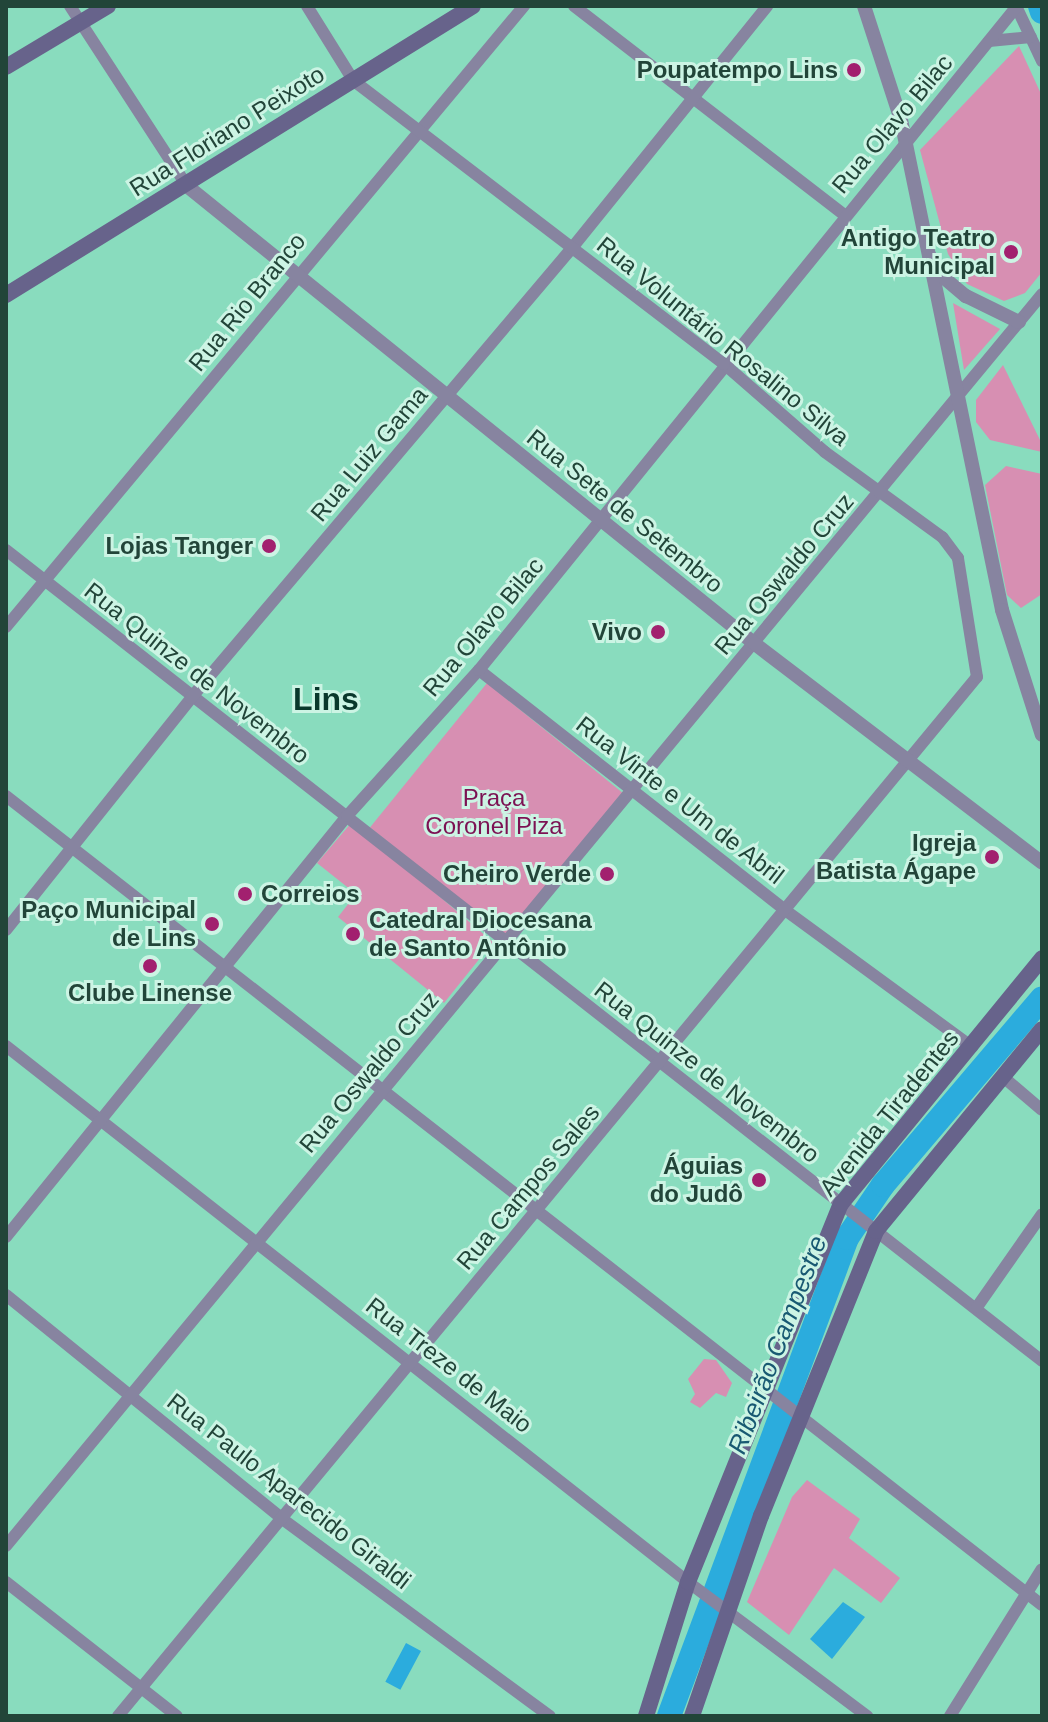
<!DOCTYPE html>
<html>
<head>
<meta charset="utf-8">
<style>
  body { margin:0 }
  #map { position:relative; width:1048px; height:1722px; overflow:hidden; background:#89dcbe; font-family:Arial,sans-serif }
  div>[style] { position:absolute }
  .green>* { inset:0; background:#d78fb2; transform-origin:0 0 }
  .water>* { inset:0; background:#2bacdd; transform-origin:0 0 }
  .river>* { height:24px; margin:-12px; padding:0 12px; transform-origin:12px; border-radius:12px; background:#2bacdd }
  .minor>* { height:12px; margin:-6px; padding:0 6px; transform-origin:6px; border-radius:6px; background:#8784a0 }
  .tertiary>* { height:14px; margin:-7px; padding:0 7px; transform-origin:7px; border-radius:7px; background:#8784a0 }
  .secondary>* { height:16px; margin:-8px; padding:0 8px; transform-origin:8px; border-radius:8px; background:#67638b }
  .dots>* { width:22px; height:22px; translate:-50% -50%; box-sizing:border-box; border:4px solid #ccf4e4; border-radius:50% }
  span { translate:-50% -50%; white-space:nowrap; text-align:center; line-height:1.15; -webkit-text-stroke:6px #ccf4e4; paint-order:stroke }
  .poi-label { font-size:24px; color:#224539; font-weight:700 }
  .right { translate:-100% -50%; text-align:right }
  .left { translate:0 -50%; text-align:left }
  .street-label { font-size:24px; color:#224539 }
  .park-label { font-size:24px; color:#7c1253 }
  .water-label { font-size:26px; color:#185972; font-style:italic }
  .district-label { font-size:32px; color:#09382b; font-weight:700 }
  .frame { position:absolute; inset:0; border:8px solid #224539; pointer-events:none }
</style>
</head>
<body>
<div id="map">
  <div class="green">
    <i style="clip-path:polygon(1019px 46px,1042px 96px,1042px 272px,1025px 293px,1004px 301px,967px 284px,948px 254px,920px 150px)"></i>
    <i style="clip-path:polygon(953px 303px,1000px 329px,964px 370px)"></i>
    <i style="clip-path:polygon(1003px 365px,1042px 444px,1042px 452px,990px 440px,976px 422px,976px 400px)"></i>
    <i style="clip-path:polygon(1006px 466px,1042px 474px,1042px 594px,1021px 608px,1007px 595px,985px 485px)"></i>
    <i style="left:487px;top:683px;width:174px;height:186px;rotate:39deg"></i>
    <i style="clip-path:polygon(352px 822px,493px 942px,444px 1003px,338px 917px,356px 894px,317px 863px)"></i>
    <i style="clip-path:polygon(704px 1359px,716px 1360px,732px 1383px,726px 1397px,716px 1393px,700px 1408px,690px 1402px,695px 1394px,688px 1379px)"></i>
    <i style="clip-path:polygon(807px 1480px,860px 1519px,849px 1538px,900px 1578px,881px 1603px,834px 1568px,789px 1635px,747px 1602px,792px 1497px)"></i>
  </div>
  <div class="water">
    <i style="clip-path:polygon(843px 1602px,865px 1617px,832px 1659px,810px 1639px)"></i>
    <i style="left:406px;top:1643px;width:17px;height:44px;rotate:28deg"></i>
  </div>
  <div class="river">
    <i style="left:1040px;top:6px;width:6px;rotate:72deg"></i>
    <i style="left:669px;top:1716px;width:510px;rotate:-69.58deg"></i>
    <i style="left:847px;top:1238px;width:64px;rotate:-55.8deg"></i>
    <i style="left:883px;top:1185px;width:245px;rotate:-49.6deg"></i>
  </div>
  <div class="minor">
    <i style="left:70px;top:6px;width:215px;rotate:57deg"></i>
    <i style="left:574px;top:6px;width:341px;rotate:37.7deg"></i>
    <i style="left:1016px;top:6px;width:61px;rotate:64.7deg"></i>
    <i style="left:989px;top:41px;width:42px;rotate:-5.4deg"></i>
    <i style="left:6px;top:550px;width:1316px;rotate:38.05deg"></i>
    <i style="left:6px;top:627px;width:809px;rotate:-50.17deg"></i>
    <i style="left:479px;top:670px;width:389px;rotate:38.1deg"></i>
    <i style="left:785px;top:910px;width:232px;rotate:36.2deg"></i>
    <i style="left:6px;top:796px;width:1314px;rotate:37.99deg"></i>
    <i style="left:6px;top:930px;width:297px;rotate:-51.4deg"></i>
    <i style="left:191px;top:698px;width:590px;rotate:-49.75deg"></i>
    <i style="left:572px;top:248px;width:311px;rotate:-51.1deg"></i>
    <i style="left:6px;top:1046px;width:867px;rotate:38.16deg"></i>
    <i style="left:688px;top:1582px;width:224px;rotate:36.8deg"></i>
    <i style="left:1002px;top:1076px;width:52px;rotate:40.4deg"></i>
    <i style="left:6px;top:1237px;width:542px;rotate:-50.99deg"></i>
    <i style="left:347px;top:816px;width:197px;rotate:-47.9deg"></i>
    <i style="left:479px;top:670px;width:855px;rotate:-50.98deg"></i>
    <i style="left:6px;top:1295px;width:354px;rotate:39deg"></i>
    <i style="left:281px;top:1518px;width:334px;rotate:36.4deg"></i>
    <i style="left:977px;top:1307px;width:113px;rotate:-55deg"></i>
    <i style="left:6px;top:1546px;width:1625px;rotate:-50.39deg"></i>
    <i style="left:6px;top:1582px;width:217px;rotate:38.1deg"></i>
    <i style="left:118px;top:1716px;width:1348px;rotate:-50.42deg"></i>
    <i style="left:977px;top:677px;width:121px;rotate:-99.1deg"></i>
    <i style="left:958px;top:558px;width:26px;rotate:-127deg"></i>
    <i style="left:942px;top:537px;width:145px;rotate:-144deg"></i>
    <i style="left:825px;top:452px;width:134px;rotate:-138.9deg"></i>
    <i style="left:724px;top:364px;width:467px;rotate:-142.6deg"></i>
    <i style="left:353px;top:80px;width:87px;rotate:-121.9deg"></i>
    <i style="left:950px;top:1716px;width:173px;rotate:-58deg"></i>
  </div>
  <div class="tertiary">
    <i style="left:864px;top:6px;width:120px;rotate:72deg"></i>
    <i style="left:901px;top:120px;width:500px;rotate:78.35deg"></i>
    <i style="left:1002px;top:610px;width:131px;rotate:72.3deg"></i>
    <i style="left:187px;top:186px;width:730px;rotate:38.88deg"></i>
    <i style="left:755px;top:644px;width:361px;rotate:37.3deg"></i>
    <i style="left:929px;top:255px;width:26px;rotate:58deg"></i>
    <i style="left:943px;top:277px;width:30px;rotate:40deg"></i>
    <i style="left:966px;top:296px;width:59px;rotate:26.1deg"></i>
  </div>
  <div class="secondary">
    <i style="left:6px;top:67px;width:119px;rotate:-30.9deg"></i>
    <i style="left:6px;top:295px;width:549px;rotate:-31.75deg"></i>
    <i style="left:646px;top:1716px;width:140px;rotate:-72.6deg"></i>
    <i style="left:688px;top:1582px;width:408px;rotate:-68deg"></i>
    <i style="left:841px;top:1204px;width:318px;rotate:-50.7deg"></i>
    <i style="left:692px;top:1716px;width:212px;rotate:-71deg"></i>
    <i style="left:761px;top:1516px;width:307px;rotate:-68deg"></i>
    <i style="left:876px;top:1231px;width:261px;rotate:-50.6deg"></i>
  </div>
  <div class="dots">
    <i style="left:854px;top:70px;background:#a2206f"></i>
    <i style="left:1011px;top:252px;background:#a2206f"></i>
    <i style="left:269px;top:546px;background:#a2206f"></i>
    <i style="left:658px;top:632px;background:#a2206f"></i>
    <i style="left:992px;top:857px;background:#a2206f"></i>
    <i style="left:607px;top:874px;background:#a2206f"></i>
    <i style="left:245px;top:894px;background:#a2206f"></i>
    <i style="left:212px;top:924px;background:#a2206f"></i>
    <i style="left:353px;top:934px;background:#a2206f"></i>
    <i style="left:150px;top:966px;background:#a2206f"></i>
    <i style="left:759px;top:1180px;background:#a2206f"></i>
  </div>
  <div class="poi-label">
    <span class="right" style="left:838px;top:70px">Poupatempo Lins</span>
    <span class="right" style="left:995px;top:252px">Antigo Teatro<br>Municipal</span>
    <span class="right" style="left:253px;top:546px">Lojas Tanger</span>
    <span class="right" style="left:642px;top:632px">Vivo</span>
    <span class="right" style="left:976px;top:857px">Igreja<br>Batista Ágape</span>
    <span class="right" style="left:591px;top:874px">Cheiro Verde</span>
    <span class="left" style="left:261px;top:894px">Correios</span>
    <span class="right" style="left:196px;top:924px">Paço Municipal<br>de Lins</span>
    <span class="left" style="left:369px;top:934px">Catedral Diocesana<br>de Santo Antônio</span>
    <span style="left:150px;top:993px">Clube Linense</span>
    <span class="right" style="left:743px;top:1180px">Águias<br>do Judô</span>
  </div>
  <div class="street-label">
    <span style="left:892px;top:124px;rotate:-50deg">Rua Olavo Bilac</span>
    <span style="left:227px;top:131px;rotate:-32deg">Rua Floriano Peixoto</span>
    <span style="left:247px;top:302px;rotate:-51deg">Rua Rio Branco</span>
    <span style="left:723px;top:341px;rotate:39deg">Rua Voluntário Rosalino Silva</span>
    <span style="left:369px;top:454px;rotate:-50deg">Rua Luiz Gama</span>
    <span style="left:625px;top:511px;rotate:39deg">Rua Sete de Setembro</span>
    <span style="left:784px;top:574px;rotate:-50deg">Rua Oswaldo Cruz</span>
    <span style="left:483px;top:627px;rotate:-50deg">Rua Olavo Bilac</span>
    <span style="left:197px;top:673px;rotate:38deg">Rua Quinze de Novembro</span>
    <span style="left:680px;top:800px;rotate:38deg">Rua Vinte e Um de Abril</span>
    <span style="left:369px;top:1072px;rotate:-50deg">Rua Oswaldo Cruz</span>
    <span style="left:707px;top:1072px;rotate:38deg">Rua Quinze de Novembro</span>
    <span style="left:889px;top:1113px;rotate:-51deg">Avenida Tiradentes</span>
    <span style="left:528px;top:1187px;rotate:-50deg">Rua Campos Sales</span>
    <span style="left:449px;top:1365px;rotate:38deg">Rua Treze de Maio</span>
    <span style="left:289px;top:1491px;rotate:38deg">Rua Paulo Aparecido Giraldi</span>
  </div>
  <div class="park-label">
    <span style="left:494px;top:812px">Praça<br>Coronel Piza</span>
  </div>
  <div class="water-label">
    <span style="left:778px;top:1345px;rotate:-69deg">Ribeirão Campestre</span>
  </div>
  <div class="district-label">
    <span style="left:326px;top:699px">Lins</span>
  </div>
  <div class="frame"></div>
</div>
</body>
</html>
